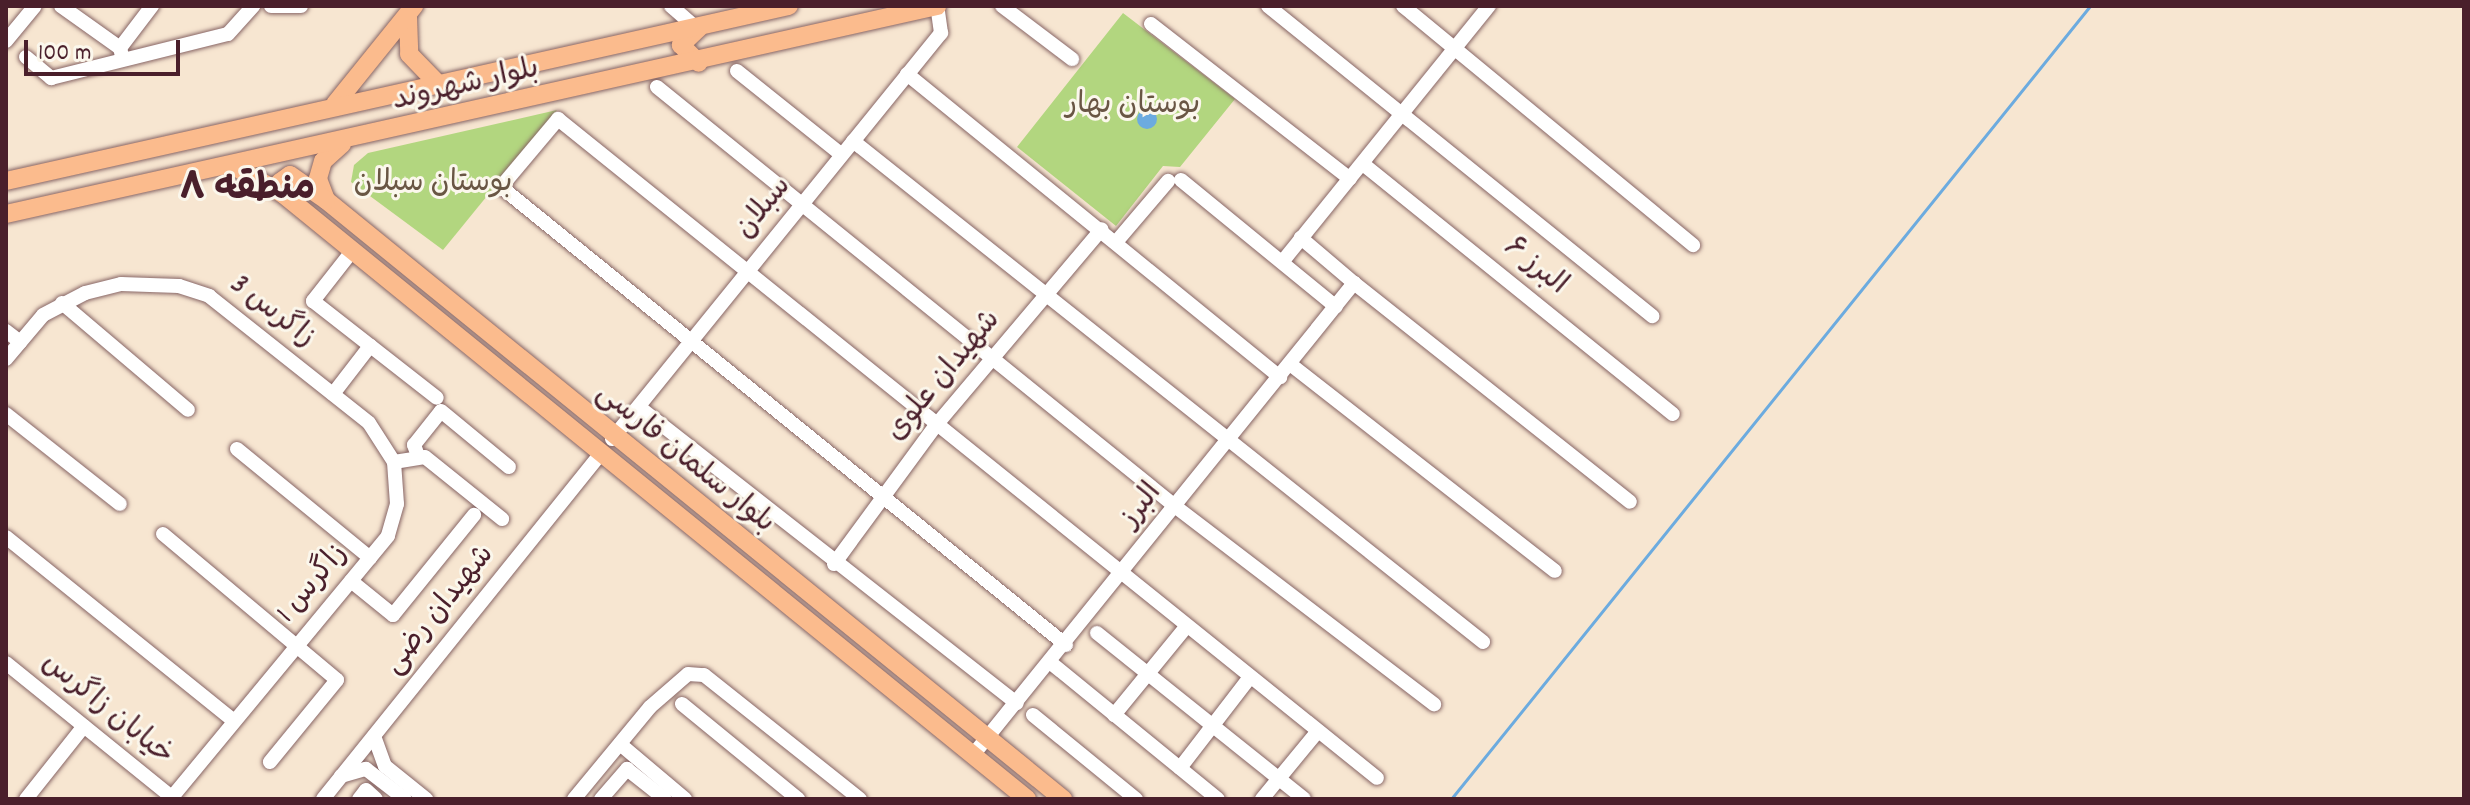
<!DOCTYPE html>
<html>
<head>
<meta charset="utf-8">
<style>
  body { margin:0 }
  #map { position:relative; width:2470px; height:805px; overflow:hidden; background:#f7e6d1; font-family:Dekko,"Playpen Sans Arabic",sans-serif }
  div>[style] { position:absolute }
  .green>* { inset:0; background:#b2d67f }
  .water>* { inset:0; background:#6cabdf }
  .round { border-radius:50% }
  .stream>* { height:3px; margin:-1.5px; padding:0 1.5px; transform-origin:1.5px; border-radius:1.5px; background:#6cabdf }
  .roads { filter:drop-shadow(0 0 2px #876565) drop-shadow(0 0 2px #876565) }
  .minor>* { height:14px; margin:-7px; padding:0 7px; transform-origin:7px; border-radius:7px; background:#fff }
  .major>* { height:18px; margin:-9px; padding:0 9px; transform-origin:9px; border-radius:9px; background:#fbbb8d }
  span { translate:-50% -50%; white-space:nowrap; text-align:center; line-height:1.15; -webkit-text-stroke:6px #fbf7ec; paint-order:stroke }
  .street-label { font-size:30px; color:#4a1f2b }
  .park-label { font-size:30px; color:#695644 }
  .district-label { font-size:38px; color:#4a1f2b; font-weight:700 }
  .frame { position:absolute; inset:0; border:8px solid #4a1f2b; pointer-events:none }
  .scale { position:absolute; left:24px; top:40px; width:156px; height:36px; box-sizing:border-box; border:4px solid #4a1f2b; border-top:0; padding-left:10px; font-size:24px; line-height:28px; white-space:nowrap; color:#4a1f2b; -webkit-text-stroke:6px #fbf7ec; paint-order:stroke }
</style>
</head>
<body>
<div id="map">
  <div class="green">
    <i style="clip-path:polygon(1123px 13px,1235px 99px,1180px 167px,1163px 166px,1116px 226px,1017px 147px)"></i>
    <i style="clip-path:polygon(557px 110px,443px 250px,351px 182px,354px 165px,368px 153px)"></i>
  </div>
  <div class="water">
    <i class="round" style="left:1137px;top:109px;width:20px;height:20px"></i>
  </div>
  <div class="stream">
    <i style="left:1451px;top:799px;width:1018px;rotate:-51.14deg"></i>
  </div>
  <div class="roads">
    <div class="minor">
      <i style="left:61px;top:6px;width:72px;rotate:35.4deg"></i>
      <i style="left:271px;top:6px;width:30px"></i>
      <i style="left:671px;top:6px;width:33px;rotate:41deg"></i>
      <i style="left:1002px;top:6px;width:88px;rotate:37.1deg"></i>
      <i style="left:1268px;top:6px;width:494px;rotate:38.9deg"></i>
      <i style="left:1403px;top:6px;width:376px;rotate:39.5deg"></i>
      <i style="left:1151px;top:24px;width:252px;rotate:37.9deg"></i>
      <i style="left:6px;top:41px;width:45px;rotate:-50.4deg"></i>
      <i style="left:122px;top:56px;width:8px;rotate:-104deg"></i>
      <i style="left:120px;top:48px;width:53px;rotate:-52.7deg"></i>
      <i style="left:26px;top:57px;width:33px;rotate:40deg"></i>
      <i style="left:51px;top:78px;width:182px;rotate:-14deg"></i>
      <i style="left:228px;top:34px;width:38px;rotate:-48deg"></i>
      <i style="left:737px;top:71px;width:134px;rotate:38.7deg"></i>
      <i style="left:907px;top:74px;width:481px;rotate:39.1deg"></i>
      <i style="left:657px;top:87px;width:668px;rotate:38.98deg"></i>
      <i style="left:1176px;top:507px;width:325px;rotate:37.4deg"></i>
      <i style="left:853px;top:141px;width:805px;rotate:38.49deg"></i>
      <i style="left:1363px;top:164px;width:398px;rotate:38.9deg"></i>
      <i style="left:1181px;top:180px;width:200px;rotate:39.3deg"></i>
      <i style="left:1117px;top:241px;width:79px;rotate:-49.6deg"></i>
      <i style="left:353px;top:250px;width:65px;rotate:128.1deg"></i>
      <i style="left:313px;top:301px;width:157px;rotate:38deg"></i>
      <i style="left:1283px;top:261px;width:328px;rotate:-51.1deg"></i>
      <i style="left:1354px;top:283px;width:352px;rotate:38.4deg"></i>
      <i style="left:62px;top:303px;width:165px;rotate:40.3deg"></i>
      <i style="left:6px;top:331px;width:18px;rotate:38deg"></i>
      <i style="left:6px;top:359px;width:57px;rotate:-49.9deg"></i>
      <i style="left:43px;top:315px;width:47px;rotate:-27.6deg"></i>
      <i style="left:85px;top:293px;width:37px;rotate:-14deg"></i>
      <i style="left:121px;top:284px;width:58px;rotate:2deg"></i>
      <i style="left:179px;top:286px;width:32px;rotate:18deg"></i>
      <i style="left:209px;top:296px;width:204px;rotate:38.4deg"></i>
      <i style="left:369px;top:423px;width:46px;rotate:57.3deg"></i>
      <i style="left:394px;top:462px;width:42px;rotate:85.9deg"></i>
      <i style="left:397px;top:504px;width:33px;rotate:106deg"></i>
      <i style="left:388px;top:536px;width:339px;rotate:129.6deg"></i>
      <i style="left:1290px;top:364px;width:336px;rotate:38deg"></i>
      <i style="left:333px;top:394px;width:61px;rotate:-52.4deg"></i>
      <i style="left:639px;top:407px;width:480px;rotate:38.1deg"></i>
      <i style="left:6px;top:414px;width:145px;rotate:38.3deg"></i>
      <i style="left:612px;top:439px;width:523px;rotate:-50.98deg"></i>
      <i style="left:941px;top:33px;width:27px;rotate:-98deg"></i>
      <i style="left:237px;top:449px;width:172px;rotate:39.3deg"></i>
      <i style="left:418px;top:456px;width:12px;rotate:-110deg"></i>
      <i style="left:414px;top:445px;width:43px;rotate:-51.5deg"></i>
      <i style="left:441px;top:411px;width:88px;rotate:39.5deg"></i>
      <i style="left:394px;top:462px;width:31px;rotate:-9deg"></i>
      <i style="left:425px;top:457px;width:99px;rotate:38.8deg"></i>
      <i style="left:163px;top:534px;width:227px;rotate:40deg"></i>
      <i style="left:337px;top:680px;width:106px;rotate:129.3deg"></i>
      <i style="left:6px;top:537px;width:293px;rotate:38.9deg"></i>
      <i style="left:834px;top:564px;width:174px;rotate:-53.7deg"></i>
      <i style="left:937px;top:424px;width:255px;rotate:-49.8deg"></i>
      <i style="left:351px;top:581px;width:54px;rotate:39deg"></i>
      <i style="left:393px;top:615px;width:129px;rotate:-51deg"></i>
      <i style="left:1097px;top:633px;width:265px;rotate:38.7deg"></i>
      <i style="left:1066px;top:645px;width:727px;rotate:-140.97deg"></i>
      <i style="left:501px;top:187px;width:89px;rotate:-50deg"></i>
      <i style="left:558px;top:119px;width:1051px;rotate:38.82deg"></i>
      <i style="left:6px;top:663px;width:216px;rotate:39deg"></i>
      <i style="left:1051px;top:663px;width:215px;rotate:39.2deg"></i>
      <i style="left:682px;top:704px;width:150px;rotate:39.3deg"></i>
      <i style="left:1033px;top:715px;width:133px;rotate:39.2deg"></i>
      <i style="left:1114px;top:715px;width:114px;rotate:-50.7deg"></i>
      <i style="left:374px;top:736px;width:32px;rotate:70deg"></i>
      <i style="left:385px;top:766px;width:53px;rotate:38.8deg"></i>
      <i style="left:620px;top:744px;width:85px;rotate:40.2deg"></i>
      <i style="left:973px;top:755px;width:607px;rotate:-51.09deg"></i>
      <i style="left:1354px;top:283px;width:70px;rotate:-139.7deg"></i>
      <i style="left:1180px;top:768px;width:115px;rotate:-52.4deg"></i>
      <i style="left:341px;top:776px;width:26px;rotate:-16deg"></i>
      <i style="left:366px;top:769px;width:49px;rotate:37.6deg"></i>
      <i style="left:26px;top:799px;width:93px;rotate:-51.5deg"></i>
      <i style="left:323px;top:799px;width:442px;rotate:-51.2deg"></i>
      <i style="left:359px;top:799px;width:11px;rotate:-52deg"></i>
      <i style="left:366px;top:790px;width:13px;rotate:42deg"></i>
      <i style="left:574px;top:799px;width:119px;rotate:-50.4deg"></i>
      <i style="left:650px;top:707px;width:50px;rotate:-41deg"></i>
      <i style="left:688px;top:674px;width:16px;rotate:4deg"></i>
      <i style="left:704px;top:675px;width:199px;rotate:38.5deg"></i>
      <i style="left:601px;top:799px;width:40px;rotate:-49deg"></i>
      <i style="left:627px;top:769px;width:48px;rotate:38.3deg"></i>
      <i style="left:1262px;top:799px;width:88px;rotate:-50.5deg"></i>
    </div>
    <div class="major">
      <i style="left:408px;top:17px;width:37px;rotate:88deg"></i>
      <i style="left:409px;top:54px;width:43px;rotate:45.9deg"></i>
      <i style="left:699px;top:28px;width:25px;rotate:137deg"></i>
      <i style="left:681px;top:45px;width:25px;rotate:45deg"></i>
      <i style="left:335px;top:104px;width:126px;rotate:-51.1deg"></i>
      <i style="left:342px;top:144px;width:25px;rotate:138deg"></i>
      <i style="left:323px;top:161px;width:19px;rotate:106deg"></i>
      <i style="left:318px;top:179px;width:22px;rotate:69deg"></i>
      <i style="left:326px;top:200px;width:950px;rotate:39.1deg"></i>
      <i style="left:235px;top:167px;width:55px;rotate:29.4deg"></i>
      <i style="left:283px;top:194px;width:959px;rotate:39.12deg"></i>
      <i style="left:6px;top:181px;width:802px;rotate:-12.6deg"></i>
      <i style="left:283px;top:194px;width:12px;rotate:-104deg"></i>
      <i style="left:280px;top:182px;width:12px;rotate:-35deg"></i>
      <i style="left:290px;top:175px;width:44px;rotate:34.8deg"></i>
      <i style="left:6px;top:214px;width:954px;rotate:-12.59deg"></i>
    </div>
  </div>
  <div class="street-label">
    <span style="left:466px;top:87px;rotate:-13deg">بلوار شهروند</span>
    <span style="left:765px;top:209px;rotate:-51deg">سبلان</span>
    <span style="left:1534px;top:268px;rotate:39deg">البرز ۶</span>
    <span style="left:271px;top:313px;rotate:38deg">زاگرس 3</span>
    <span style="left:945px;top:377px;rotate:-50deg">شهیدان علوی</span>
    <span style="left:684px;top:460px;rotate:39deg">بلوار سلمان فارسی</span>
    <span style="left:1143px;top:507px;rotate:-52deg">البرز</span>
    <span style="left:314px;top:585px;rotate:-50deg">زاگرس 1</span>
    <span style="left:441px;top:611px;rotate:-51deg">شهیدان رضی</span>
    <span style="left:106px;top:711px;rotate:39deg">خیابان زاگرس</span>
  </div>
  <div class="park-label">
    <span style="left:1133px;top:107px">بوستان بهار</span>
    <span style="left:433px;top:185px">بوستان سبلان</span>
  </div>
  <div class="district-label">
    <span style="left:247px;top:191px">منطقه ۸</span>
  </div>
  <div class="frame"></div>
  <div class="scale">100 m</div>
</div>
</body>
</html>
